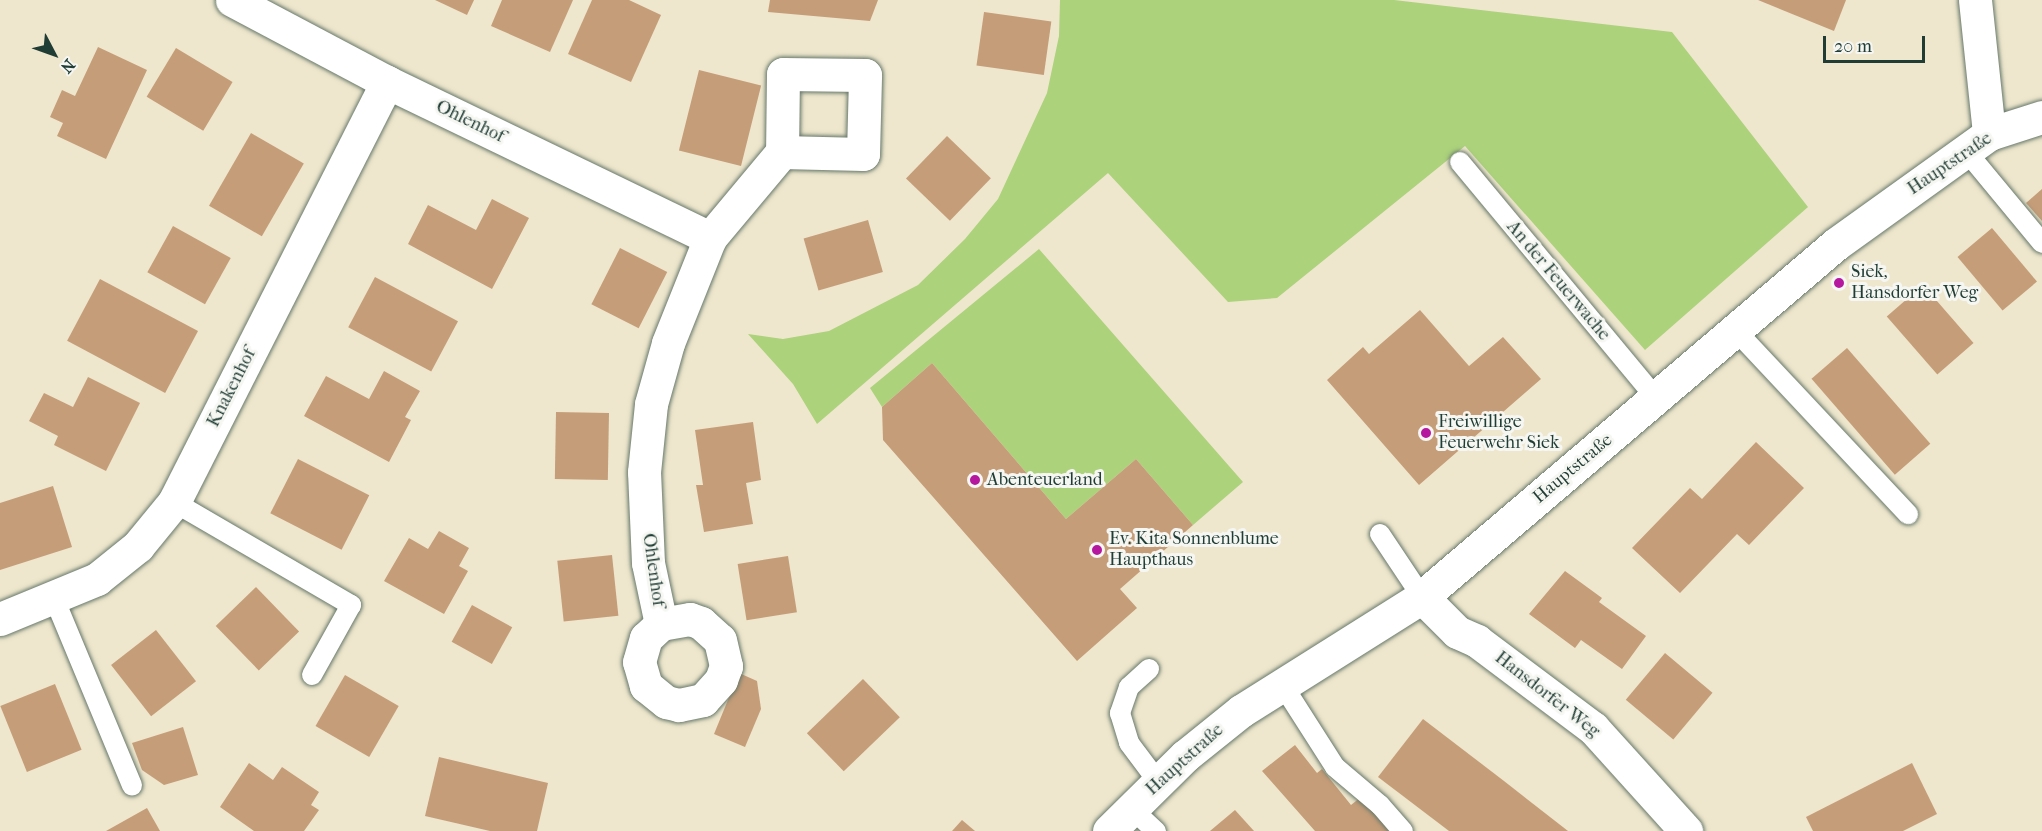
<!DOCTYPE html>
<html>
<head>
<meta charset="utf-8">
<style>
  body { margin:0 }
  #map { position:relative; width:2042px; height:831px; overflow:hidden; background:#eee7cd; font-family:"IM FELL French Canon",serif }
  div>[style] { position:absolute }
  .green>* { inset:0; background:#acd27c }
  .building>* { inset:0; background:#c59d79; transform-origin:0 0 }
  .roads { filter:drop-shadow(0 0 2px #67786a) drop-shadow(0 0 2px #67786a) }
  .service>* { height:20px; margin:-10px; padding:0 10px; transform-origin:10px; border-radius:10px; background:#fff }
  .minor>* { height:33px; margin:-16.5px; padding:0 16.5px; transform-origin:16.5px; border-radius:16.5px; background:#fff }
  .tertiary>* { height:33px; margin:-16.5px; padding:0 16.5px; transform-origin:16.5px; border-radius:16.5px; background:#fff }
  .dots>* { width:16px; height:16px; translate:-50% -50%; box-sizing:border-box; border:3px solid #f6f6f2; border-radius:50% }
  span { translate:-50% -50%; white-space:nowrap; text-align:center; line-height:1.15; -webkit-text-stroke:6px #f6f6f2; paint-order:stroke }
  .street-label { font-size:18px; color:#1f3d34 }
  .poi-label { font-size:18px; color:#1f3d34 }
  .left { translate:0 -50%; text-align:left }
  .north { position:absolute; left:24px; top:24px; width:60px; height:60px; -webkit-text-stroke:4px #f6f6f2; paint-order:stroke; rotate:131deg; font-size:16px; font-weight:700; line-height:24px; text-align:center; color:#1f3d34 }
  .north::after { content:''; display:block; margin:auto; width:21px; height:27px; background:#1f3d34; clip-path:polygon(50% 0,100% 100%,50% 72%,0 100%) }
  .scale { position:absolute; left:1823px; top:36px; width:102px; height:27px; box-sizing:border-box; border:3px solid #1f3d34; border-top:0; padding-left:8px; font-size:18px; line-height:21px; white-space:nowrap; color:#1f3d34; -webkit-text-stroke:4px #f6f6f2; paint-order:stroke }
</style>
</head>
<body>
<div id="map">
  <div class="green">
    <i style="clip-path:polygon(1060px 0,1394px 0,1672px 32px,1808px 207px,1645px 350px,1465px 146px,1277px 298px,1228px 302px,1108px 173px,817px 424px,793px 384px,748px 334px,783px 339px,829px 331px,918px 285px,965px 239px,998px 199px,1047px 93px,1059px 36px)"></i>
    <i style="clip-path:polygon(1039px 249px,1243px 482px,1193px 525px,1136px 459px,1066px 519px,932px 363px,882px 407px,870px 388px)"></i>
  </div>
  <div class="building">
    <i style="clip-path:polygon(435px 0,474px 0,467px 15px)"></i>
    <i style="clip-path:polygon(502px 0,573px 0,550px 52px,491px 26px)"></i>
    <i style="clip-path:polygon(592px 0,629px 0,661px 15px,631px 82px,568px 54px)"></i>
    <i style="clip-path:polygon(770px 0,878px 0,870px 21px,768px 12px)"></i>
    <i style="clip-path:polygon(1758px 0,1846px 0,1834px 31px)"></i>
    <i style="left:984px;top:12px;width:68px;height:54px;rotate:8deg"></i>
    <i style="clip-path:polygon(98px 47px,147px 70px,106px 159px,57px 136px,63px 123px,50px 117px,62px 90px,75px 96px)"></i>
    <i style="left:176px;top:48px;width:66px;height:57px;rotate:31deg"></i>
    <i style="left:699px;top:70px;width:64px;height:83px;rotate:14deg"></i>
    <i style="left:251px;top:133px;width:61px;height:84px;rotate:30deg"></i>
    <i style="left:947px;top:136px;width:61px;height:59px;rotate:44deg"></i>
    <i style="clip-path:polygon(2042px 189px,2042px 221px,2026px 203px)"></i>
    <i style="clip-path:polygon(492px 199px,529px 218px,492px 289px,408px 244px,428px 205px,476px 230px)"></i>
    <i style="left:868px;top:220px;width:54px;height:67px;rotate:74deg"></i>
    <i style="left:173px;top:226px;width:66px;height:53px;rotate:29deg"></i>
    <i style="left:1992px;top:228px;width:70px;height:45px;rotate:50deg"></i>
    <i style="left:620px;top:248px;width:53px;height:63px;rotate:27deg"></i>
    <i style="left:375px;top:277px;width:94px;height:57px;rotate:28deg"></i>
    <i style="left:100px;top:279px;width:111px;height:70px;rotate:28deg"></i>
    <i style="left:1923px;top:285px;width:77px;height:48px;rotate:49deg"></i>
    <i style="clip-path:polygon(1420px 310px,1469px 366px,1503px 337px,1541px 379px,1419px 485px,1327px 380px,1363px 347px,1369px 354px)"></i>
    <i style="left:1847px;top:348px;width:127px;height:47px;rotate:49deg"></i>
    <i style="clip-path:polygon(932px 363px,1066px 519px,1136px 459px,1193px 525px,1120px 589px,1137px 608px,1077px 661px,883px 440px,882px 407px)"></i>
    <i style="clip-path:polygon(384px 371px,420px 391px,405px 417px,411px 420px,389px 462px,304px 416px,326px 376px,369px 399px)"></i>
    <i style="clip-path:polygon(88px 377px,140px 403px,106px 471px,54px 445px,58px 436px,29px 421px,44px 393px,73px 407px)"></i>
    <i style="left:556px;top:412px;width:53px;height:67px;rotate:1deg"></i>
    <i style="clip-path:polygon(753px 422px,761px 480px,746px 483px,753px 524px,704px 532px,696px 485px,703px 485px,695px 430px)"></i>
    <i style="clip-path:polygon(1756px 442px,1804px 488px,1749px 545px,1737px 534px,1680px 593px,1632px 548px,1690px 488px,1702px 499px)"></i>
    <i style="left:298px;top:459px;width:80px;height:61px;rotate:27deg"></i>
    <i style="clip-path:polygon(53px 486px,72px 547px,0 570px,0 503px)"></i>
    <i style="clip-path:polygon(439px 531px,469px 548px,459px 566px,468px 571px,444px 614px,384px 581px,409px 538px,428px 549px)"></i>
    <i style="left:612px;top:555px;width:61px;height:55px;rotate:84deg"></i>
    <i style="left:788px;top:556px;width:57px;height:51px;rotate:81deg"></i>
    <i style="clip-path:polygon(1565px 571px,1602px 598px,1599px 602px,1646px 636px,1622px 669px,1581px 640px,1575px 648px,1529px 614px)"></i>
    <i style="left:256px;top:587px;width:62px;height:56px;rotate:46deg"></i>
    <i style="left:472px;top:605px;width:46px;height:42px;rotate:29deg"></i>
    <i style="left:156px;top:630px;width:65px;height:57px;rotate:52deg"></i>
    <i style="left:1665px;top:653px;width:62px;height:61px;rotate:40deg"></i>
    <i style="clip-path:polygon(739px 673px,757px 681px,761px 709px,745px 747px,714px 734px)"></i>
    <i style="left:345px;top:675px;width:62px;height:59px;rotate:30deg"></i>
    <i style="left:863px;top:679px;width:53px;height:78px;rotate:46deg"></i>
    <i style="left:55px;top:684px;width:71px;height:59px;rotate:68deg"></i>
    <i style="clip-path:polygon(1423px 719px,1504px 781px,1568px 831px,1449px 831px,1378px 777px)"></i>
    <i style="clip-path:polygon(183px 727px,198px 775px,164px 785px,142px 770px,132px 743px)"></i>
    <i style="clip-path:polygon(1295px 745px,1317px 773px,1322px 769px,1351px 805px,1361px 797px,1389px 831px,1315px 831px,1262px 771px)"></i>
    <i style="clip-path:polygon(439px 757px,548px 783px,537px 831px,490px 831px,425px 816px)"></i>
    <i style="clip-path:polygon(249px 763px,273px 780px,282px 767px,319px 792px,311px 805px,319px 810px,304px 831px,254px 831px,220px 807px)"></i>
    <i style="clip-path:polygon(1912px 763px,1937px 814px,1903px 831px,1813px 831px,1806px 817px)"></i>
    <i style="clip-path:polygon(147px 808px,160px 831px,106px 831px)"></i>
    <i style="clip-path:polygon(1235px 810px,1254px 831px,1210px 831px)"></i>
    <i style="clip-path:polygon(962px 820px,975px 831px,952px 831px)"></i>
  </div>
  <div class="roads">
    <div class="service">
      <i style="left:1966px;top:151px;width:119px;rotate:50.4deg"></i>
      <i style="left:1460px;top:162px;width:308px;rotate:50.3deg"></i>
      <i style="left:1737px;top:332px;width:250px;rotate:46.8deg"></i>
      <i style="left:174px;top:502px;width:205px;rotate:30.2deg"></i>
      <i style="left:351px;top:605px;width:80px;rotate:119.1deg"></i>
      <i style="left:1380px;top:534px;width:76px;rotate:56.3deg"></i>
      <i style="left:54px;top:598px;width:203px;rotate:67.4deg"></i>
      <i style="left:1149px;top:669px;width:27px;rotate:138deg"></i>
      <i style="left:1129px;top:687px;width:28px;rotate:109deg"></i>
      <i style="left:1120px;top:713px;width:31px;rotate:73deg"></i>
      <i style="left:1129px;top:743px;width:50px;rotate:53.1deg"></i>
      <i style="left:1282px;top:684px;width:98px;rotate:57.4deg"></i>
      <i style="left:1335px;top:767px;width:59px;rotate:40.2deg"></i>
      <i style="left:1380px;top:805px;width:35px;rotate:49deg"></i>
      <i style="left:1132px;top:809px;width:33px;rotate:43deg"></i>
    </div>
    <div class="minor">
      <i style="left:232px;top:0;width:175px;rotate:27.9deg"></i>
      <i style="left:387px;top:82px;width:359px;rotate:25.8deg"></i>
      <i style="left:1975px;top:0;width:135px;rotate:84deg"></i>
      <i style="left:1422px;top:597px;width:49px;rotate:45deg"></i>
      <i style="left:1457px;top:632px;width:22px;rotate:24deg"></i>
      <i style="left:1477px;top:641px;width:145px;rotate:36.9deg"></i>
      <i style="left:1593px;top:728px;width:139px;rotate:47.9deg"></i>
      <i style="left:0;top:619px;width:105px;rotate:-22.4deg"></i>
      <i style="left:97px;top:579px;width:53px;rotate:-38.8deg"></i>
      <i style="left:138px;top:546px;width:57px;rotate:-50.7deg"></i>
      <i style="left:174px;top:502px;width:471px;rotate:-63.1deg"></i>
      <i style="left:661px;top:624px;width:29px;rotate:-10deg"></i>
      <i style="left:690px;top:619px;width:12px;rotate:20deg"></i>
      <i style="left:701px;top:623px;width:25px;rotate:42deg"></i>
      <i style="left:720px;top:640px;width:27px;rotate:77deg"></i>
      <i style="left:726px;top:666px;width:15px;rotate:110deg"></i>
      <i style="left:721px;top:680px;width:27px;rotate:132deg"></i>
      <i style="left:703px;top:700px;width:25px;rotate:168deg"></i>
      <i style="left:679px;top:705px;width:13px;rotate:-167deg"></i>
      <i style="left:666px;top:702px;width:26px;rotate:-141deg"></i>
      <i style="left:646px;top:686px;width:25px;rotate:-106deg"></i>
      <i style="left:639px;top:662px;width:25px;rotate:-74deg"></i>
      <i style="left:646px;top:638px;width:21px;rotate:-43deg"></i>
      <i style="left:661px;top:624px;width:62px;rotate:-102deg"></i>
      <i style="left:648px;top:563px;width:91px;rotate:-92.5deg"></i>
      <i style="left:644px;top:472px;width:68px;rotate:-84.1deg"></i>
      <i style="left:651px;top:404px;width:63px;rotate:-74.4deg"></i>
      <i style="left:668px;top:343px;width:113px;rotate:-68.2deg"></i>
      <i style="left:710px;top:238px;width:112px;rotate:-50.1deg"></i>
      <i style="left:782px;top:152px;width:81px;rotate:1.4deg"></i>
      <i style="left:863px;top:154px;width:79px;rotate:-88.5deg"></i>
      <i style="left:865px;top:75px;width:82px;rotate:-179.3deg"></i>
      <i style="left:783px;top:74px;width:78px;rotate:90.7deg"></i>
    </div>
    <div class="tertiary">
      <i style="left:1109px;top:831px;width:107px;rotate:-44.6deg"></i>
      <i style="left:1185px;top:756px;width:72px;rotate:-38.8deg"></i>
      <i style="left:1241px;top:711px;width:214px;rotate:-32.2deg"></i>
      <i style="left:1422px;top:597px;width:544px;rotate:-40.45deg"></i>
      <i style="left:1836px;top:244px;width:188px;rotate:-35.7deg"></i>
      <i style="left:1989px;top:134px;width:56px;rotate:-17.8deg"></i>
    </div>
  </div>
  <div class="dots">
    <i style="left:1839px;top:283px;background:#b5179e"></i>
    <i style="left:1426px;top:433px;background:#b5179e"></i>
    <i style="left:975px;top:480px;background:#b5179e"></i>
    <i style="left:1097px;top:550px;background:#b5179e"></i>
  </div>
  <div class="street-label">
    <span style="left:470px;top:122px;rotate:26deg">Ohlenhof</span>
    <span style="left:1950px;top:164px;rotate:-34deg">Hauptstraße</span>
    <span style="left:1558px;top:281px;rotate:50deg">An der Feuerwache</span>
    <span style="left:232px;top:388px;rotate:-63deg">Knakenhof</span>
    <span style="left:1573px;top:469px;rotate:-40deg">Hauptstraße</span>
    <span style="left:653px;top:570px;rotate:82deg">Ohlenhof</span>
    <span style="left:1547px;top:695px;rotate:38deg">Hansdorfer Weg</span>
    <span style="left:1185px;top:760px;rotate:-42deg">Hauptstraße</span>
  </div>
  <div class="poi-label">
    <span class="left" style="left:1851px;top:283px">Siek,<br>Hansdorfer Weg</span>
    <span class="left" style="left:1438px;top:433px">Freiwillige<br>Feuerwehr Siek</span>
    <span class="left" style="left:987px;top:480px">Abenteuerland</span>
    <span class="left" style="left:1109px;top:550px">Ev. Kita Sonnenblume<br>Haupthaus</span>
  </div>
  <div class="north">N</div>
  <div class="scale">20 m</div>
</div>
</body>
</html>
